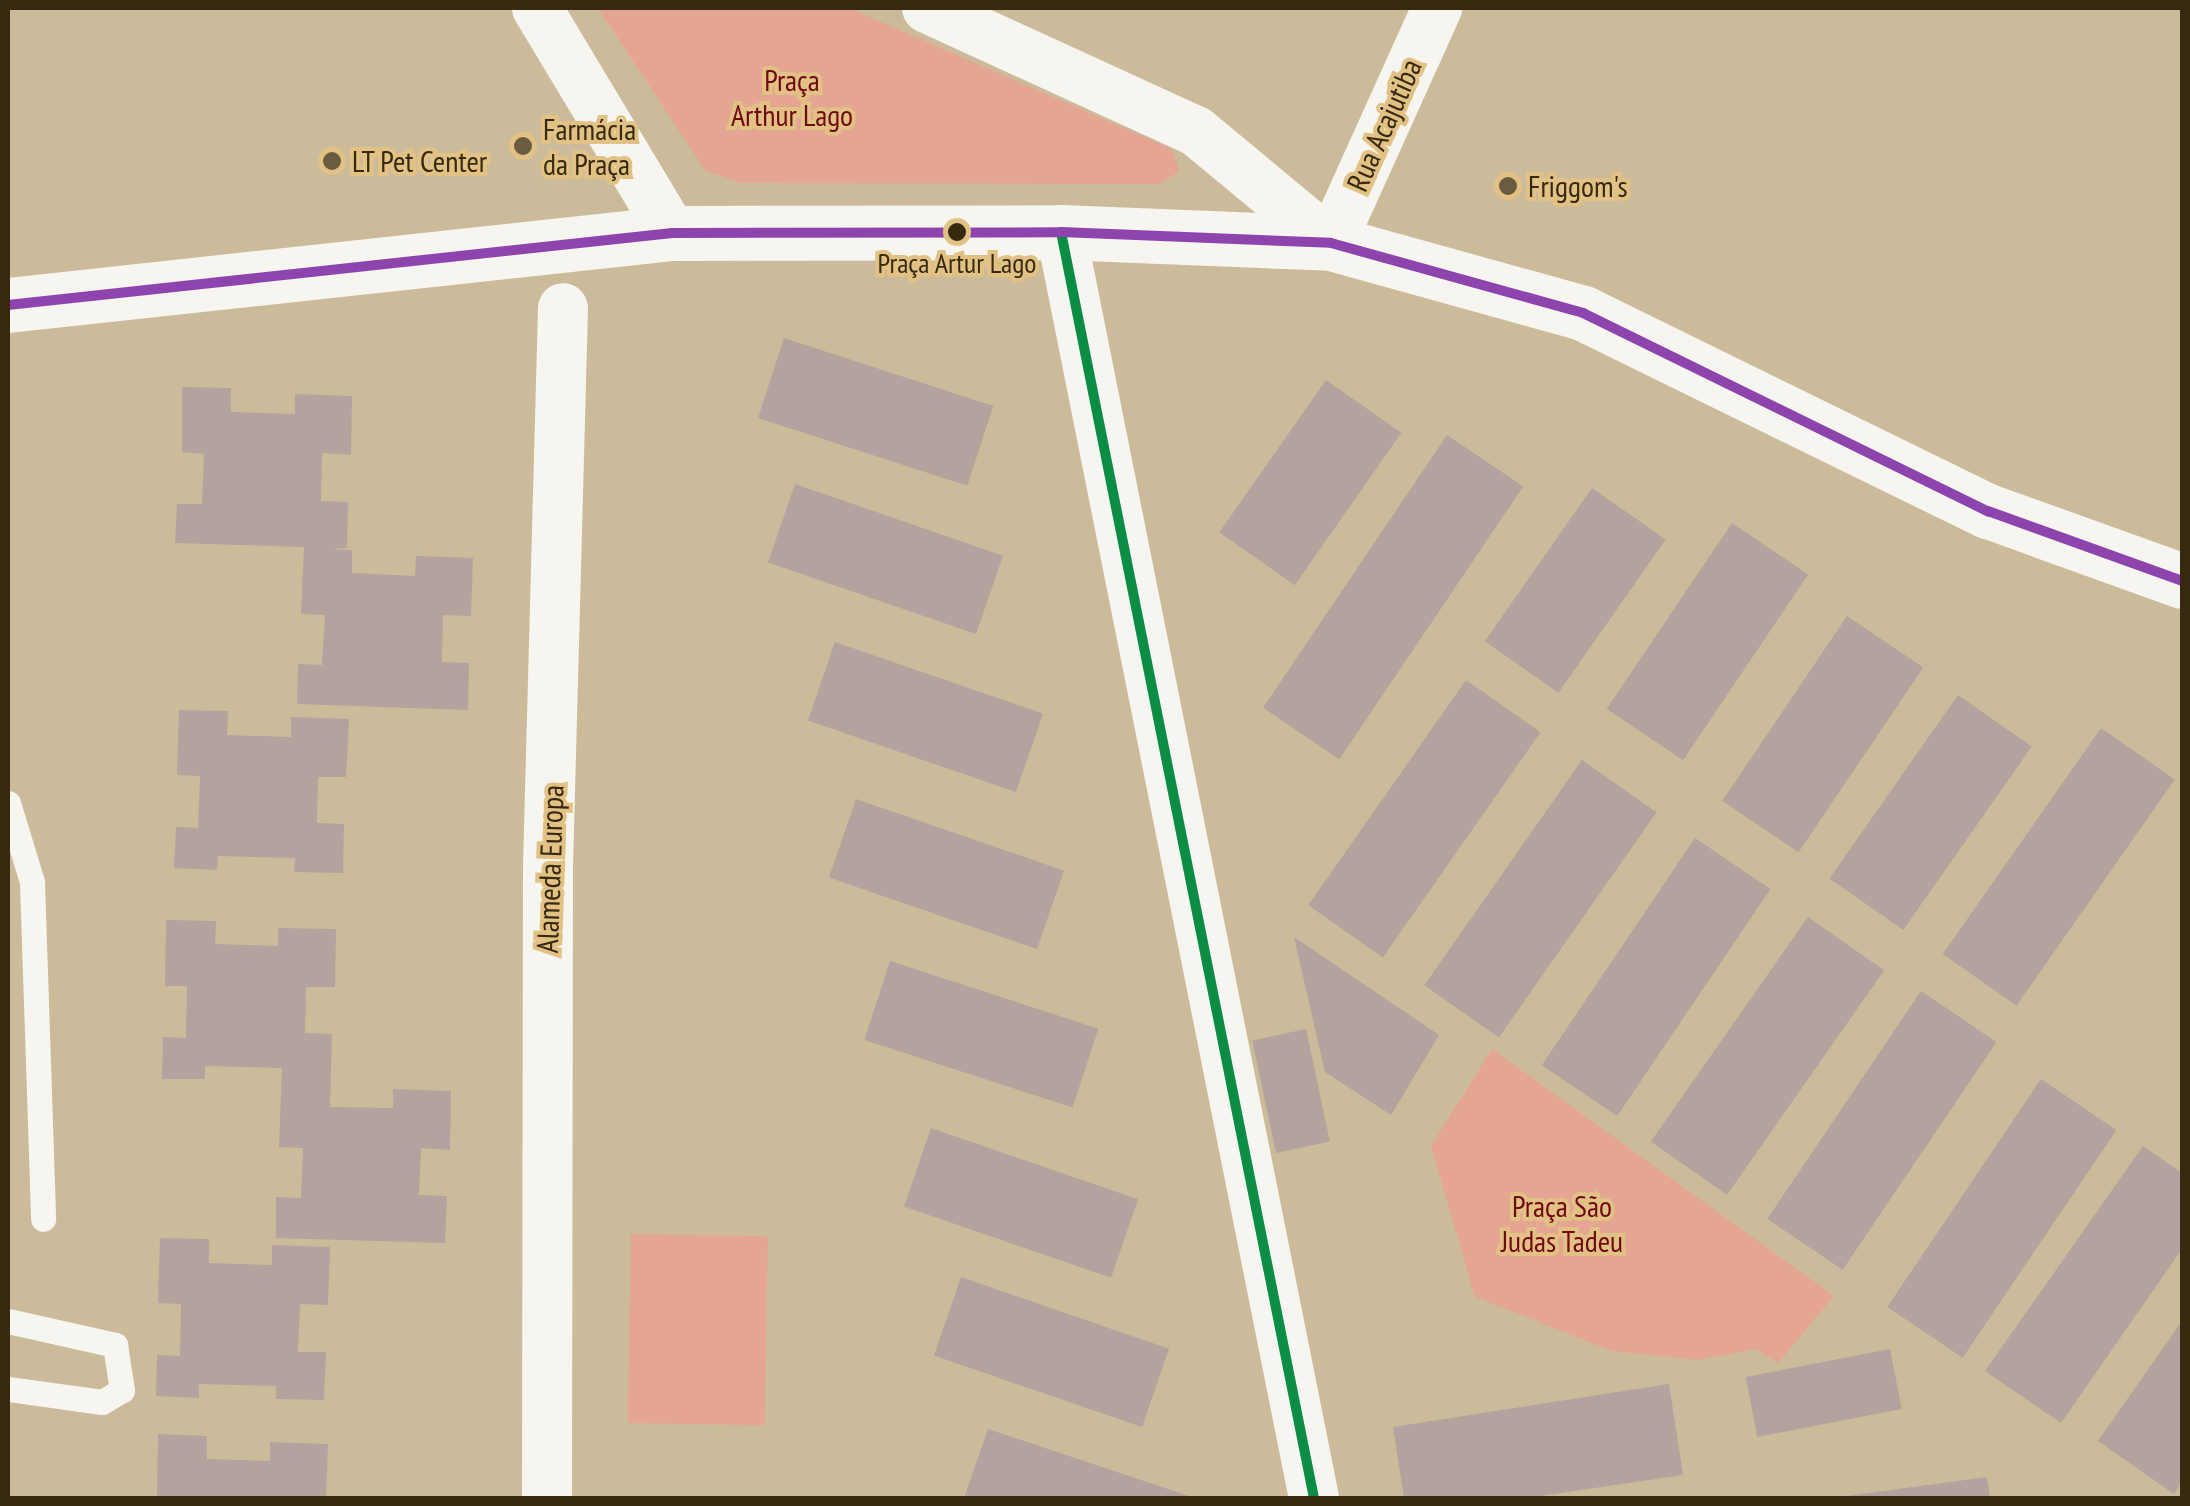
<!DOCTYPE html>
<html>
<head>
<meta charset="utf-8">
<style>
  body { margin:0 }
  #map { position:relative; width:2190px; height:1506px; overflow:hidden; background:#ccbb9a; font-family:"PT Sans Narrow",sans-serif }
  div>[style] { position:absolute }
  .green>* { inset:0; background:#e5a593; transform-origin:0 0 }
  .building>* { inset:0; background:#b3a29d; transform-origin:0 0 }
  .service>* { height:25px; margin:-12.5px; padding:0 12.5px; transform-origin:12.5px; border-radius:12.5px; background:#f7f5f0 }
  .minor>* { height:50px; margin:-25px; padding:0 25px; transform-origin:25px; border-radius:25px; background:#f7f5f0 }
  .secondary>* { height:55px; margin:-27.5px; padding:0 27.5px; transform-origin:27.5px; border-radius:27.5px; background:#f7f5f0 }
  .bus-1>* { height:10px; margin:-5px; padding:0 5px; transform-origin:5px; border-radius:5px; background:#0b8d44 }
  .bus-2>* { height:10px; margin:-5px; padding:0 5px; transform-origin:5px; border-radius:5px; background:#8e44ad }
  .dots>* { width:28px; height:28px; translate:-50% -50%; box-sizing:border-box; border:5px solid #e2c284; border-radius:50% }
  span { translate:-50% -50%; white-space:nowrap; text-align:center; line-height:1.15; -webkit-text-stroke:8px #e2c284; paint-order:stroke }
  .bus-label { font-size:28px; color:#362910 }
  .park-label { font-size:30px; color:#710814 }
  .street-label { font-size:30px; color:#362910 }
  .poi-label { font-size:30px; color:#362910 }
  .left { translate:0 -50%; text-align:left }
  .frame { position:absolute; inset:0; border:10px solid #362910; pointer-events:none }
</style>
</head>
<body>
<div id="map">
  <div class="green">
    <i style="clip-path:polygon(598px 8px,849px 8px,1172px 149px,1179px 171px,1160px 184px,739px 183px,705px 170px)"></i>
    <i style="clip-path:polygon(1492px 1049px,1834px 1296px,1778px 1363px,1756px 1349px,1698px 1360px,1612px 1351px,1475px 1297px,1431px 1146px)"></i>
    <i style="left:631px;top:1234px;width:137px;height:189px;rotate:1deg"></i>
  </div>
  <div class="building">
    <i style="left:784px;top:338px;width:220px;height:84px;rotate:18deg"></i>
    <i style="left:1326px;top:380px;width:92px;height:186px;rotate:35deg"></i>
    <i style="clip-path:polygon(182px 387px,231px 388px,231px 412px,295px 414px,295px 394px,352px 396px,351px 455px,322px 453px,321px 501px,348px 502px,347px 548px,329px 549px,352px 550px,352px 573px,415px 576px,416px 556px,473px 558px,471px 616px,443px 615px,442px 662px,469px 663px,468px 710px,297px 704px,298px 664px,322px 665px,325px 615px,301px 614px,304px 547px,175px 543px,177px 504px,202px 504px,204px 454px,182px 452px)"></i>
    <i style="left:1447px;top:435px;width:92px;height:329px;rotate:34deg"></i>
    <i style="left:795px;top:484px;width:220px;height:83px;rotate:19deg"></i>
    <i style="left:1592px;top:488px;width:90px;height:187px;rotate:35deg"></i>
    <i style="left:1732px;top:523px;width:92px;height:224px;rotate:34deg"></i>
    <i style="left:1847px;top:616px;width:92px;height:223px;rotate:34deg"></i>
    <i style="left:835px;top:642px;width:220px;height:83px;rotate:19deg"></i>
    <i style="left:1466px;top:680px;width:91px;height:275px;rotate:35deg"></i>
    <i style="left:1958px;top:695px;width:90px;height:224px;rotate:35deg"></i>
    <i style="clip-path:polygon(179px 710px,228px 711px,227px 735px,291px 737px,291px 717px,349px 719px,346px 777px,318px 777px,317px 823px,344px 824px,343px 873px,294px 872px,295px 858px,218px 856px,217px 870px,174px 868px,176px 827px,198px 828px,200px 776px,177px 775px)"></i>
    <i style="left:2101px;top:728px;width:90px;height:276px;rotate:35deg"></i>
    <i style="left:1582px;top:760px;width:91px;height:275px;rotate:35deg"></i>
    <i style="left:856px;top:799px;width:220px;height:83px;rotate:19deg"></i>
    <i style="left:1695px;top:838px;width:91px;height:274px;rotate:34deg"></i>
    <i style="left:1808px;top:917px;width:93px;height:274px;rotate:35deg"></i>
    <i style="clip-path:polygon(166px 920px,216px 921px,215px 944px,278px 946px,278px 928px,336px 929px,335px 987px,306px 987px,305px 1033px,332px 1034px,330px 1107px,393px 1108px,393px 1089px,451px 1091px,450px 1150px,421px 1148px,419px 1195px,447px 1196px,445px 1243px,276px 1238px,276px 1197px,301px 1198px,303px 1148px,279px 1147px,282px 1068px,205px 1066px,205px 1079px,162px 1079px,163px 1037px,186px 1038px,187px 986px,165px 986px)"></i>
    <i style="clip-path:polygon(1294px 937px,1439px 1035px,1391px 1115px,1325px 1072px)"></i>
    <i style="left:890px;top:961px;width:219px;height:83px;rotate:18deg"></i>
    <i style="left:1921px;top:991px;width:91px;height:275px;rotate:34deg"></i>
    <i style="left:1306px;top:1029px;width:115px;height:55px;rotate:78deg"></i>
    <i style="left:2041px;top:1079px;width:91px;height:275px;rotate:34deg"></i>
    <i style="left:931px;top:1128px;width:219px;height:83px;rotate:19deg"></i>
    <i style="clip-path:polygon(2143px 1146px,2182px 1173px,2182px 1249px,2061px 1423px,1985px 1371px)"></i>
    <i style="clip-path:polygon(160px 1238px,209px 1239px,209px 1263px,272px 1265px,272px 1245px,330px 1247px,328px 1305px,300px 1304px,298px 1352px,326px 1352px,324px 1400px,276px 1399px,276px 1386px,199px 1384px,199px 1398px,156px 1396px,157px 1355px,180px 1356px,181px 1304px,158px 1303px)"></i>
    <i style="left:961px;top:1277px;width:220px;height:83px;rotate:19deg"></i>
    <i style="clip-path:polygon(2182px 1321px,2182px 1481px,2174px 1494px,2098px 1441px)"></i>
    <i style="left:1890px;top:1349px;width:61px;height:147px;rotate:79deg"></i>
    <i style="clip-path:polygon(1669px 1384px,1683px 1475px,1527px 1498px,1404px 1498px,1393px 1427px)"></i>
    <i style="clip-path:polygon(988px 1429px,1195px 1498px,964px 1498px)"></i>
    <i style="clip-path:polygon(158px 1434px,207px 1436px,207px 1459px,270px 1461px,270px 1442px,328px 1444px,326px 1498px,157px 1498px)"></i>
    <i style="clip-path:polygon(1987px 1477px,1990px 1498px,1847px 1498px,1847px 1496px)"></i>
  </div>
  <div class="service">
    <i style="left:8px;top:803px;width:83px;rotate:73.1deg"></i>
    <i style="left:32px;top:882px;width:337px;rotate:88.1deg"></i>
    <i style="left:8px;top:1321px;width:110px;rotate:12.6deg"></i>
    <i style="left:115px;top:1345px;width:46px;rotate:81.2deg"></i>
    <i style="left:122px;top:1390px;width:23px;rotate:149deg"></i>
    <i style="left:102px;top:1402px;width:95px;rotate:-172.1deg"></i>
  </div>
  <div class="minor">
    <i style="left:537px;top:8px;width:262px;rotate:59deg"></i>
    <i style="left:927px;top:8px;width:296px;rotate:24.6deg"></i>
    <i style="left:1196px;top:131px;width:175px;rotate:39.7deg"></i>
    <i style="left:1331px;top:243px;width:258px;rotate:-65.7deg"></i>
    <i style="left:1061px;top:232px;width:1291px;rotate:78.7deg"></i>
    <i style="left:547px;top:1498px;width:632px;rotate:-89.91deg"></i>
    <i style="left:548px;top:866px;width:558px;rotate:-88.46deg"></i>
  </div>
  <div class="secondary">
    <i style="left:8px;top:305px;width:668px;rotate:-6.19deg"></i>
    <i style="left:672px;top:233px;width:389px;rotate:-0.1deg"></i>
    <i style="left:1061px;top:232px;width:270px;rotate:2.3deg"></i>
    <i style="left:1331px;top:243px;width:262px;rotate:15.5deg"></i>
    <i style="left:1583px;top:313px;width:451px;rotate:26.1deg"></i>
    <i style="left:1988px;top:511px;width:206px;rotate:19.8deg"></i>
  </div>
  <div class="bus-1">
    <i style="left:1061px;top:232px;width:1291px;rotate:78.7deg"></i>
  </div>
  <div class="bus-2">
    <i style="left:8px;top:305px;width:668px;rotate:-6.19deg"></i>
    <i style="left:672px;top:233px;width:389px;rotate:-0.1deg"></i>
    <i style="left:1061px;top:232px;width:270px;rotate:2.3deg"></i>
    <i style="left:1331px;top:243px;width:262px;rotate:15.5deg"></i>
    <i style="left:1583px;top:313px;width:451px;rotate:26.1deg"></i>
    <i style="left:1988px;top:511px;width:206px;rotate:19.8deg"></i>
  </div>
  <div class="dots">
    <i style="left:523px;top:146px;background:#6a5c40"></i>
    <i style="left:332px;top:161px;background:#6a5c40"></i>
    <i style="left:1508px;top:186px;background:#6a5c40"></i>
    <i style="left:957px;top:232px;background:#362910"></i>
  </div>
  <div class="bus-label">
    <span style="left:957px;top:263px">Praça Artur Lago</span>
  </div>
  <div class="park-label">
    <span style="left:792px;top:97px">Praça<br>Arthur Lago</span>
    <span style="left:1562px;top:1223px">Praça São<br>Judas Tadeu</span>
  </div>
  <div class="street-label">
    <span style="left:1384px;top:125px;rotate:-66deg">Rua Acajutiba</span>
    <span style="left:550px;top:869px;rotate:-88deg">Alameda Europa</span>
  </div>
  <div class="poi-label">
    <span class="left" style="left:543px;top:146px">Farmácia<br>da Praça</span>
    <span class="left" style="left:352px;top:161px">LT Pet Center</span>
    <span class="left" style="left:1528px;top:186px">Friggom's</span>
  </div>
  <div class="frame"></div>
</div>
</body>
</html>
